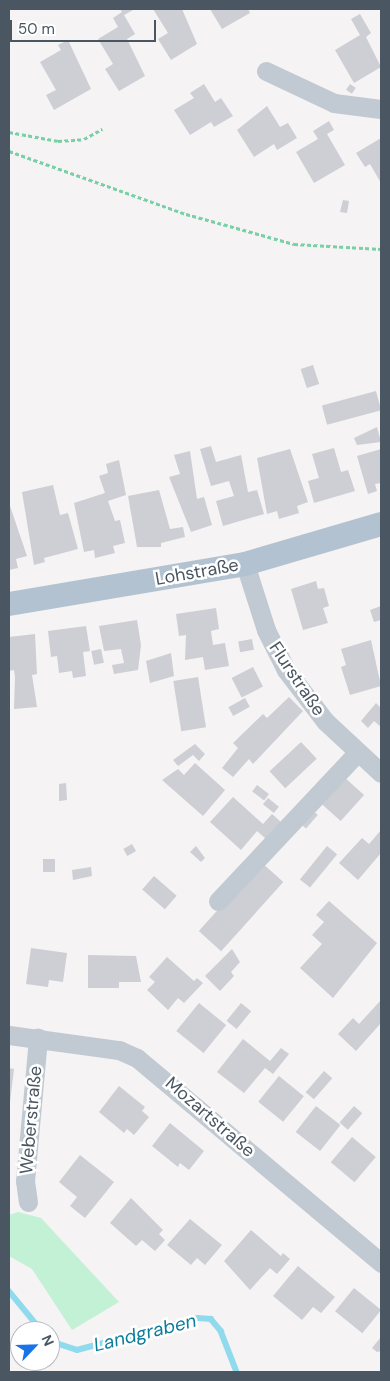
<!DOCTYPE html>
<html>
<head>
<meta charset="utf-8">
<style>
  body { margin:0 }
  #map { position:relative; width:390px; height:1381px; overflow:hidden; background:#f5f3f3; font-family:"DM Sans",sans-serif }
  div>[style] { position:absolute }
  .green>* { inset:0; background:#c3f1d5 }
  .stream>* { height:5.5px; margin:-2.75px; padding:0 2.75px; transform-origin:2.75px; border-radius:2.75px; background:#90daee }
  .building>* { inset:0; background:#cdcfd5; transform-origin:0 0 }
  .path>* { height:3px; margin-top:-1.5px; transform-origin:0; background:repeating-linear-gradient(90deg,#7ad0a6 0 4px,transparent 0 6.5px) }
  .minor>* { height:19px; margin:-9.5px; padding:0 9.5px; transform-origin:9.5px; border-radius:9.5px; background:#c1cad2 }
  .major>* { height:24px; margin:-12px; padding:0 12px; transform-origin:12px; border-radius:12px; background:#b3c2d1 }
  span { translate:-50% -50%; white-space:nowrap; text-align:center; line-height:1.15; -webkit-text-stroke:5px #fff; paint-order:stroke }
  .street-label { font-size:18px; color:#4a5661 }
  .water-label { font-size:19px; color:#0c7c9b; font-style:italic }
  .frame { position:absolute; inset:0; border:10px solid #4a5661; pointer-events:none }
  .north { position:absolute; left:10px; top:1321px; width:50px; height:50px; box-sizing:border-box; background:#fff; border:1px solid #b7bbc0; border-radius:50%; rotate:66deg; font-size:14px; font-weight:700; line-height:20px; text-align:center; color:#4a5661 }
  .north::after { content:''; display:block; margin:auto; width:18px; height:22px; background:#1a73e8; clip-path:polygon(50% 0,100% 100%,50% 72%,0 100%) }
  .scale { position:absolute; left:10px; top:20px; width:146px; height:22px; box-sizing:border-box; border:2px solid #4a5661; border-top:0; padding-left:6px; font-size:15px; line-height:18px; white-space:nowrap; color:#4a5661; -webkit-text-stroke:4px #fff; paint-order:stroke }
</style>
</head>
<body>
<div id="map">
  <div class="green">
    <i style="clip-path:polygon(18px 1212px,41px 1218px,119px 1302px,72px 1330px,32px 1269px,9px 1256px,9px 1215px)"></i>
  </div>
  <div class="stream">
    <i style="left:9px;top:1291px;width:52px;rotate:50.5deg"></i>
    <i style="left:50px;top:1341px;width:28px;rotate:18deg"></i>
    <i style="left:77px;top:1350px;width:125px;rotate:-14.8deg"></i>
    <i style="left:198px;top:1318px;width:13px;rotate:4deg"></i>
    <i style="left:211px;top:1319px;width:16px;rotate:50deg"></i>
    <i style="left:221px;top:1331px;width:44px;rotate:68.7deg"></i>
  </div>
  <div class="building">
    <i style="clip-path:polygon(120px 9px,133px 10px,124px 15px,135px 34px,127px 39px,145px 76px,119px 91px,105px 69px,113px 64px,98px 39px,118px 27px,113px 18px,122px 12px)"></i>
    <i style="clip-path:polygon(153px 9px,182px 9px,197px 44px,171px 60px,158px 39px,168px 33px)"></i>
    <i style="clip-path:polygon(210px 9px,248px 9px,250px 13px,222px 29px)"></i>
    <i style="clip-path:polygon(360px 14px,371px 33px,366px 37px,381px 67px,354px 83px,335px 50px,360px 35px,351px 19px)"></i>
    <i style="clip-path:polygon(68px 40px,91px 89px,54px 110px,46px 95px,56px 90px,40px 62px,61px 50px,58px 45px)"></i>
    <i style="clip-path:polygon(204px 84px,215px 102px,221px 98px,233px 116px,214px 127px,211px 122px,190px 135px,174px 110px,194px 98px,190px 93px)"></i>
    <i style="left:350px;top:84px;width:7px;height:7px;rotate:34deg"></i>
    <i style="clip-path:polygon(267px 106px,280px 127px,288px 123px,297px 138px,277px 150px,274px 144px,254px 157px,237px 130px)"></i>
    <i style="clip-path:polygon(329px 121px,334px 130px,327px 134px,345px 165px,314px 183px,296px 152px,318px 139px,313px 131px)"></i>
    <i style="clip-path:polygon(381px 138px,381px 183px,370px 164px,365px 167px,356px 153px)"></i>
    <i style="clip-path:polygon(343px 200px,349px 201px,347px 213px,340px 212px)"></i>
    <i style="left:313px;top:365px;width:20px;height:13px;rotate:72deg"></i>
    <i style="left:376px;top:391px;width:20px;height:56px;rotate:75deg"></i>
    <i style="clip-path:polygon(377px 427px,381px 442px,357px 445px,354px 438px)"></i>
    <i style="clip-path:polygon(211px 446px,216px 462px,241px 455px,248px 492px,257px 490px,264px 514px,223px 526px,216px 501px,234px 496px,229px 481px,211px 486px,200px 449px)"></i>
    <i style="clip-path:polygon(334px 448px,341px 472px,348px 470px,355px 491px,314px 503px,308px 481px,319px 478px,312px 454px)"></i>
    <i style="clip-path:polygon(290px 449px,308px 502px,297px 506px,299px 513px,279px 519px,277px 511px,267px 514px,257px 458px)"></i>
    <i style="clip-path:polygon(381px 449px,381px 483px,375px 484px,377px 491px,368px 494px,357px 456px)"></i>
    <i style="clip-path:polygon(190px 451px,197px 499px,204px 497px,212px 525px,191px 532px,169px 477px,180px 474px,174px 455px)"></i>
    <i style="clip-path:polygon(119px 460px,126px 495px,108px 501px,115px 521px,120px 520px,125px 543px,113px 546px,115px 553px,95px 558px,94px 550px,84px 552px,74px 503px,105px 493px,99px 476px,108px 473px,106px 464px)"></i>
    <i style="clip-path:polygon(53px 485px,60px 515px,68px 513px,78px 549px,44px 558px,45px 562px,34px 565px,22px 492px)"></i>
    <i style="clip-path:polygon(159px 490px,170px 529px,183px 527px,185px 537px,161px 543px,161px 547px,137px 547px,128px 496px)"></i>
    <i style="clip-path:polygon(9px 503px,27px 556px,16px 559px,18px 568px,9px 570px)"></i>
    <i style="clip-path:polygon(316px 581px,318px 589px,324px 588px,329px 606px,323px 608px,328px 623px,303px 630px,291px 589px)"></i>
    <i style="clip-path:polygon(381px 606px,381px 620px,374px 622px,370px 610px)"></i>
    <i style="clip-path:polygon(216px 608px,219px 629px,211px 631px,213px 645px,225px 643px,229px 666px,205px 670px,203px 657px,185px 660px,186px 635px,179px 636px,176px 614px)"></i>
    <i style="clip-path:polygon(137px 620px,141px 645px,138px 670px,114px 674px,112px 665px,124px 663px,121px 649px,104px 651px,99px 626px)"></i>
    <i style="clip-path:polygon(86px 626px,90px 651px,83px 652px,86px 676px,73px 678px,72px 671px,59px 673px,57px 656px,51px 657px,48px 631px)"></i>
    <i style="clip-path:polygon(35px 634px,37px 674px,32px 675px,37px 707px,14px 709px,15px 677px,14px 670px,9px 671px,9px 637px)"></i>
    <i style="left:252px;top:639px;width:11px;height:14px;rotate:80deg"></i>
    <i style="clip-path:polygon(371px 640px,381px 686px,350px 695px,341px 667px,346px 665px,341px 649px)"></i>
    <i style="left:101px;top:649px;width:14px;height:10px;rotate:78deg"></i>
    <i style="clip-path:polygon(171px 653px,174px 676px,150px 683px,146px 661px)"></i>
    <i style="left:253px;top:667px;width:22px;height:24px;rotate:63deg"></i>
    <i style="left:198px;top:677px;width:51px;height:25px;rotate:81deg"></i>
    <i style="clip-path:polygon(289px 697px,303px 711px,253px 764px,249px 759px,233px 777px,222px 768px,238px 748px,233px 743px,263px 714px,267px 718px)"></i>
    <i style="left:245px;top:698px;width:10px;height:19px;rotate:61deg"></i>
    <i style="clip-path:polygon(376px 703px,381px 708px,381px 727px,374px 721px,368px 728px,361px 721px)"></i>
    <i style="left:301px;top:742px;width:23px;height:43px;rotate:47deg"></i>
    <i style="clip-path:polygon(195px 744px,205px 754px,199px 761px,193px 755px,178px 766px,173px 760px)"></i>
    <i style="clip-path:polygon(195px 763px,225px 790px,203px 816px,162px 780px,178px 769px,184px 775px)"></i>
    <i style="left:344px;top:777px;width:27px;height:35px;rotate:42deg"></i>
    <i style="clip-path:polygon(66px 783px,67px 800px,59px 801px,59px 784px)"></i>
    <i style="left:257px;top:785px;width:15px;height:8px;rotate:37deg"></i>
    <i style="clip-path:polygon(233px 797px,263px 824px,272px 814px,281px 822px,266px 839px,257px 831px,241px 850px,210px 822px)"></i>
    <i style="left:268px;top:798px;width:14px;height:8px;rotate:39deg"></i>
    <i style="left:311px;top:809px;width:9px;height:18px;rotate:41deg"></i>
    <i style="clip-path:polygon(381px 830px,381px 853px,358px 880px,339px 863px,362px 838px,369px 844px)"></i>
    <i style="left:132px;top:844px;width:8px;height:10px;rotate:60deg"></i>
    <i style="clip-path:polygon(196px 846px,205px 858px,201px 862px,190px 852px)"></i>
    <i style="left:327px;top:846px;width:13px;height:43px;rotate:39deg"></i>
    <i style="left:43px;top:859px;width:12px;height:13px"></i>
    <i style="left:261px;top:862px;width:30px;height:93px;rotate:42deg"></i>
    <i style="clip-path:polygon(91px 867px,92px 876px,73px 880px,72px 870px)"></i>
    <i style="left:154px;top:876px;width:30px;height:18px;rotate:41deg"></i>
    <i style="clip-path:polygon(329px 901px,377px 943px,333px 998px,300px 968px,322px 944px,312px 935px,324px 922px,316px 915px)"></i>
    <i style="clip-path:polygon(31px 948px,67px 953px,63px 982px,49px 980px,48px 987px,26px 984px)"></i>
    <i style="clip-path:polygon(232px 949px,240px 962px,231px 972px,234px 976px,220px 991px,205px 976px)"></i>
    <i style="clip-path:polygon(88px 955px,136px 956px,141px 982px,119px 982px,119px 988px,88px 988px)"></i>
    <i style="clip-path:polygon(167px 957px,194px 981px,197px 978px,203px 983px,184px 1003px,178px 998px,168px 1010px,147px 990px,155px 982px,149px 977px)"></i>
    <i style="clip-path:polygon(381px 1000px,381px 1023px,356px 1051px,338px 1034px,353px 1018px,359px 1024px)"></i>
    <i style="left:199px;top:1003px;width:35px;height:36px;rotate:39deg"></i>
    <i style="left:241px;top:1003px;width:13px;height:23px;rotate:39deg"></i>
    <i style="clip-path:polygon(243px 1039px,270px 1061px,281px 1048px,289px 1054px,273px 1074px,265px 1068px,244px 1093px,217px 1072px)"></i>
    <i style="clip-path:polygon(9px 1068px,14px 1069px,10px 1102px,9px 1102px)"></i>
    <i style="left:324px;top:1071px;width:11px;height:28px;rotate:41deg"></i>
    <i style="left:279px;top:1076px;width:32px;height:33px;rotate:39deg"></i>
    <i style="clip-path:polygon(119px 1086px,145px 1107px,142px 1111px,149px 1117px,134px 1135px,127px 1129px,124px 1133px,99px 1112px)"></i>
    <i style="left:316px;top:1106px;width:31px;height:33px;rotate:38deg"></i>
    <i style="left:354px;top:1106px;width:11px;height:22px;rotate:41deg"></i>
    <i style="clip-path:polygon(170px 1123px,204px 1151px,189px 1170px,180px 1163px,178px 1167px,152px 1146px)"></i>
    <i style="left:352px;top:1137px;width:31px;height:33px;rotate:40deg"></i>
    <i style="clip-path:polygon(80px 1155px,114px 1182px,85px 1218px,70px 1206px,77px 1197px,59px 1182px)"></i>
    <i style="clip-path:polygon(131px 1198px,163px 1230px,159px 1234px,165px 1240px,155px 1251px,142px 1240px,136px 1246px,110px 1223px)"></i>
    <i style="clip-path:polygon(190px 1219px,222px 1245px,205px 1265px,197px 1258px,191px 1265px,167px 1245px)"></i>
    <i style="clip-path:polygon(251px 1230px,281px 1256px,283px 1253px,290px 1259px,277px 1274px,270px 1268px,250px 1290px,224px 1261px)"></i>
    <i style="clip-path:polygon(298px 1266px,335px 1297px,321px 1313px,313px 1307px,302px 1320px,273px 1296px)"></i>
    <i style="left:354px;top:1288px;width:35px;height:30px;rotate:39deg"></i>
    <i style="clip-path:polygon(381px 1337px,381px 1351px,377px 1352px,372px 1348px)"></i>
  </div>
  <div class="path">
    <i style="left:9px;top:132px;width:50px;rotate:10.4deg"></i>
    <i style="left:58px;top:141px;width:26px;rotate:-4deg"></i>
    <i style="left:84px;top:139px;width:21px;rotate:-29deg"></i>
    <i style="left:9px;top:151px;width:188px;rotate:19.6deg"></i>
    <i style="left:186px;top:214px;width:112px;rotate:15.5deg"></i>
    <i style="left:294px;top:244px;width:87px;rotate:3.3deg"></i>
  </div>
  <div class="minor">
    <i style="left:266px;top:71px;width:75px;rotate:25.2deg"></i>
    <i style="left:334px;top:103px;width:47px;rotate:7.3deg"></i>
    <i style="left:245px;top:564px;width:69px;rotate:72.3deg"></i>
    <i style="left:266px;top:630px;width:45px;rotate:63.4deg"></i>
    <i style="left:286px;top:670px;width:64px;rotate:52.6deg"></i>
    <i style="left:325px;top:721px;width:76px;rotate:42.9deg"></i>
    <i style="left:218px;top:901px;width:204px;rotate:-46.8deg"></i>
    <i style="left:9px;top:1035px;width:111px;rotate:7.8deg"></i>
    <i style="left:119px;top:1050px;width:20px;rotate:24deg"></i>
    <i style="left:137px;top:1058px;width:319px;rotate:40deg"></i>
    <i style="left:28px;top:1202px;width:21px;rotate:-98deg"></i>
    <i style="left:25px;top:1181px;width:144px;rotate:-84.8deg"></i>
  </div>
  <div class="major">
    <i style="left:9px;top:604px;width:239px;rotate:-9.6deg"></i>
    <i style="left:245px;top:564px;width:142px;rotate:-16.4deg"></i>
  </div>
  <div class="street-label">
    <span style="left:197px;top:572px;rotate:-10deg">Lohstraße</span>
    <span style="left:297px;top:679px;rotate:56deg">Flurstraße</span>
    <span style="left:210px;top:1117px;rotate:41deg">Mozartstraße</span>
    <span style="left:31px;top:1120px;rotate:-85deg">Weberstraße</span>
  </div>
  <div class="water-label">
    <span style="left:145px;top:1333px;rotate:-14deg">Landgraben</span>
  </div>
  <div class="frame"></div>
  <div class="north">N</div>
  <div class="scale">50 m</div>
</div>
</body>
</html>
